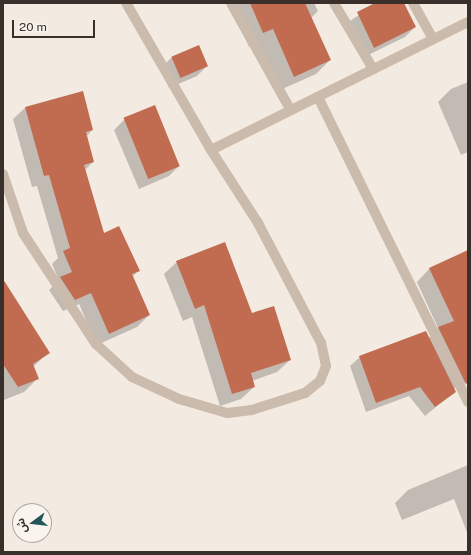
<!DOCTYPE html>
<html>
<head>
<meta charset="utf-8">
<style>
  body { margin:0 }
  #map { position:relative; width:471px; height:555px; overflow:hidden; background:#f3eae1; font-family:"Public Sans","Noto Sans Arabic",sans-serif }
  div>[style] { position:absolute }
  .shadow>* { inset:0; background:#0003 }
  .building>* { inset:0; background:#c16c51; transform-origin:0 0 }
  .street>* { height:10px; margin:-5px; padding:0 5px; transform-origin:5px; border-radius:5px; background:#cbbbad }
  span { translate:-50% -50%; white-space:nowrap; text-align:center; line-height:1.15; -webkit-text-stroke:4px #faf4ee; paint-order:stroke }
  .frame { position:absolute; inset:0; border:4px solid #39302b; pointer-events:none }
  .north { position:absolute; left:12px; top:503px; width:40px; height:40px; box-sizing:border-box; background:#faf4ee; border:1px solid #ada6a0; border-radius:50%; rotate:255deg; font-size:11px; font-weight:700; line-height:16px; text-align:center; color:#39302b }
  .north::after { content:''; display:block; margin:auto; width:14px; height:18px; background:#22565a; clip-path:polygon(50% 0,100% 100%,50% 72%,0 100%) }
  .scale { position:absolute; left:12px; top:20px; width:83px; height:18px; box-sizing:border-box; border:2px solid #39302b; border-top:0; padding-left:5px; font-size:12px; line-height:14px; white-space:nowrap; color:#39302b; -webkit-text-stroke:3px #faf4ee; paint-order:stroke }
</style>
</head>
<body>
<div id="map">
  <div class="shadow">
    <i style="clip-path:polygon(314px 3px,318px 11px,311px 18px,330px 60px,316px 74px,280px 90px,258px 43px,249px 47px,230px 4px)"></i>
    <i style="clip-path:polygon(377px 3px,403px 3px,415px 27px,405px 37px,364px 57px,347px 23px)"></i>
    <i style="clip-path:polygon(199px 46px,207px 66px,197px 76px,169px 88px,161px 68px,171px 58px)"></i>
    <i style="clip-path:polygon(468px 82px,468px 152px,461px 155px,438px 102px,451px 89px)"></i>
    <i style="clip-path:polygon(154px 107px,179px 166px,169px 176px,139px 189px,114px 130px,124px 120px)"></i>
    <i style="clip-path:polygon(25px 108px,92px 130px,86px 137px,93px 162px,85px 170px,104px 234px,138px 271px,132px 277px,149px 315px,137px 327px,97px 345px,79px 304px,63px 311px,49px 290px,59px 280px,52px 264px,58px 258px,37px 186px,32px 187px,13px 119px)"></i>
    <i style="clip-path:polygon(468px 251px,468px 382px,451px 390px,453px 393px,425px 416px,409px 396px,366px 412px,350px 366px,360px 357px,428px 339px,438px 328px,417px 282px,429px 269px)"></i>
    <i style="clip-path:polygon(177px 262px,252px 314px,290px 360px,277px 372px,252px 381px,254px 387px,241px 399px,220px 406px,192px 317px,183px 321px,164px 274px)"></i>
    <i style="clip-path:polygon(3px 281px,48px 353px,33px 367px,38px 378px,24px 392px,4px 400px)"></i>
    <i style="clip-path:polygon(468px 465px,468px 535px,454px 499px,402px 520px,395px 503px,408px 490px)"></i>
  </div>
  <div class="building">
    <i style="clip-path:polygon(250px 3px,305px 3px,331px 60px,294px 77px,273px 29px,263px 33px)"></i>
    <i style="clip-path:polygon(375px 3px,404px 3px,416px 27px,374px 48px,357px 12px)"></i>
    <i style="left:199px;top:45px;width:23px;height:30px;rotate:67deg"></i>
    <i style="clip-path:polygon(83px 91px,93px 130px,86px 132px,94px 162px,84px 165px,104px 233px,119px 226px,140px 271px,132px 274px,150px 315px,109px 334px,91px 293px,75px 300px,60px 277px,72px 272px,63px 251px,70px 248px,49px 175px,44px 176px,25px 107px)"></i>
    <i style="left:155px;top:105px;width:66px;height:34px;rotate:68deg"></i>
    <i style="clip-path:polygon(225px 242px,252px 313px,274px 306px,291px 360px,251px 373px,255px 387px,232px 394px,204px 305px,195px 309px,176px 261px)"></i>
    <i style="clip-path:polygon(468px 250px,468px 383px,466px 384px,438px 327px,454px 321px,429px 268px)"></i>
    <i style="clip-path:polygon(3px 279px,50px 353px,33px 364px,39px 379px,18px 387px,3px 364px)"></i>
    <i style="clip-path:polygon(426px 331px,456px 392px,435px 407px,420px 387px,376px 403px,359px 356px)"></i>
  </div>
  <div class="street">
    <i style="left:231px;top:3px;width:121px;rotate:60.9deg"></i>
    <i style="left:334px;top:3px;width:77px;rotate:59.4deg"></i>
    <i style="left:413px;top:3px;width:41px;rotate:60.9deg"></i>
    <i style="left:318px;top:97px;width:340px;rotate:63.8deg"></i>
    <i style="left:211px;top:150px;width:287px;rotate:-26.5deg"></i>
    <i style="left:3px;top:174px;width:62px;rotate:71.3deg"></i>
    <i style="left:23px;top:233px;width:133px;rotate:56.7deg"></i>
    <i style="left:96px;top:344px;width:49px;rotate:42.5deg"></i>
    <i style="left:132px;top:377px;width:52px;rotate:25.1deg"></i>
    <i style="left:179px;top:399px;width:50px;rotate:16.3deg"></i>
    <i style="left:227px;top:413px;width:25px;rotate:-7deg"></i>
    <i style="left:252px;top:410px;width:56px;rotate:-17.8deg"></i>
    <i style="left:305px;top:393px;width:19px;rotate:-39deg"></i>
    <i style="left:320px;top:381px;width:16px;rotate:-68deg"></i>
    <i style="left:326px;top:366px;width:24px;rotate:-102deg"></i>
    <i style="left:321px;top:343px;width:136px;rotate:-117.7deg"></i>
    <i style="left:258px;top:223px;width:87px;rotate:-122.8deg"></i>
    <i style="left:211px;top:150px;width:170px;rotate:-120deg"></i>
  </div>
  <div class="frame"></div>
  <div class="north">ش</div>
  <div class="scale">20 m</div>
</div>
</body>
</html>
